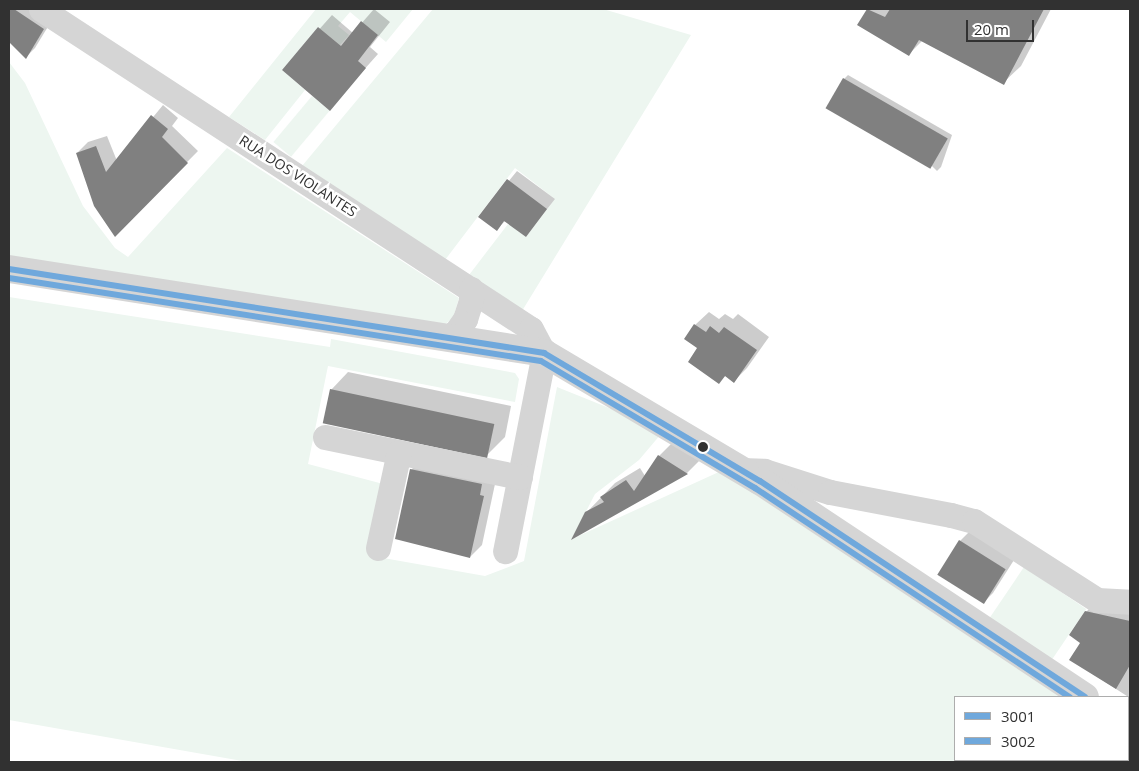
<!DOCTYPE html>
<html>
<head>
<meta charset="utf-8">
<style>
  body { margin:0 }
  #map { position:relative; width:1139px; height:771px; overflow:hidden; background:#fff; font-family:"Open Sans",sans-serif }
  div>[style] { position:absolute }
  .green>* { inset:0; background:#edf6f0; transform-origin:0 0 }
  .shadow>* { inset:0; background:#0003 }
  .building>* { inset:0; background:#808080; transform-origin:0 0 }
  .minor>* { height:25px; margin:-12.5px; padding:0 12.5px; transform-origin:12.5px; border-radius:12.5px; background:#d5d5d5 }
  .tertiary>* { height:28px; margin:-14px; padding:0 14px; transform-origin:14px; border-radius:14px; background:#d5d5d5 }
  .bus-1>* { height:6px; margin:-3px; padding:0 3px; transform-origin:3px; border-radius:3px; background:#6fa8dc }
  .bus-2>* { height:6px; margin:-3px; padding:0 3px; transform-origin:3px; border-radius:3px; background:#6fa8dc }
  .dots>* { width:14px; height:14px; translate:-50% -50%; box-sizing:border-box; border:2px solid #fff; border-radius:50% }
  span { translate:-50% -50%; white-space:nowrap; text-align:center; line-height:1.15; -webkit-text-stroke:5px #fff; paint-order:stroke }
  .street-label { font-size:14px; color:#313131 }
  .frame { position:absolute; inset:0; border:10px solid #313131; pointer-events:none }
  .legend { position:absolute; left:954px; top:696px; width:175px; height:65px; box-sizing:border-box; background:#fff; border:1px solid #adadad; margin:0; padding:6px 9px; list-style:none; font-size:15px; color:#313131 }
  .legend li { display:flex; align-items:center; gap:10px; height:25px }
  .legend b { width:25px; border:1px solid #adadad }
  .scale { position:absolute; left:966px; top:20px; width:68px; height:22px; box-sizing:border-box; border:2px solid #313131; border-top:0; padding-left:6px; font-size:15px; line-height:18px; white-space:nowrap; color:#313131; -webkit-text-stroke:4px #fff; paint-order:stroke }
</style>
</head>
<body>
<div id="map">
  <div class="green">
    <i style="clip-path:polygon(316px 9px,413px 9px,386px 42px,350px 12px,338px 26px,349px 35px,340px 45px,318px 27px,282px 70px,305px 90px,265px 140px,229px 117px)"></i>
    <i style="clip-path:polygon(433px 9px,603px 9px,691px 35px,522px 311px,469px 275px,508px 224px,526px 237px,555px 199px,515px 168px,445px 260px,302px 166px)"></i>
    <i style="clip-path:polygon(9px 62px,25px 83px,83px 206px,115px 248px,128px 257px,227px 148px,459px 298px,453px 318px,443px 326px,9px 257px)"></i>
    <i style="left:312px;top:96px;width:23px;height:60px;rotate:40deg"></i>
    <i style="clip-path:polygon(9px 297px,330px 347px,331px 339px,515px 373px,519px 379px,515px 402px,328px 366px,308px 464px,387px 485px,372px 556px,485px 576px,524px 561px,557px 387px,629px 416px,661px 434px,639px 460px,595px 494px,572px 539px,721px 471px,1068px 697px,955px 697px,955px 760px,1128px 760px,1128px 736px,1130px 738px,1130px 762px,248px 762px,9px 720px)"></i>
    <i style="left:1024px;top:567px;width:75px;height:61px;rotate:34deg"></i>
  </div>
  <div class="shadow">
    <i style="clip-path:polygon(9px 9px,36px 9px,52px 20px,35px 48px,26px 57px,9px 40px)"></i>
    <i style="clip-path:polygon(374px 9px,390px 22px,370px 47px,378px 54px,329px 109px,283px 70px,332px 15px,353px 33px)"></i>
    <i style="clip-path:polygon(868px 9px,1051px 9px,1021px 66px,1003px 83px,922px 41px,909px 54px,859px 25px)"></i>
    <i style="clip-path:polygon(848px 75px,952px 135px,941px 167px,937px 171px,844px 79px)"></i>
    <i style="clip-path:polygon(163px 105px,178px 118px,172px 126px,198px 151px,115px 235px,77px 153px,88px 142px,107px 136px,117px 161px)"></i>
    <i style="clip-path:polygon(517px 171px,555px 199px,526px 236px,505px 221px,497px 229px,479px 217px)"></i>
    <i style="clip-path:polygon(709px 312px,719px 319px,725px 314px,733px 319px,738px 314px,769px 337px,747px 368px,734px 381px,726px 375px,719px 382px,699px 348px,695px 325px)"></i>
    <i style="clip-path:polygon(348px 372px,511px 406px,505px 437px,488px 454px,331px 390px)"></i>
    <i style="clip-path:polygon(672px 443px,700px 460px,687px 473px,574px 537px,586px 513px,615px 483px,640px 468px,645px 476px,659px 456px)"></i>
    <i style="clip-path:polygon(423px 458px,495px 484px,482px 545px,470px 557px,411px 470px)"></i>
    <i style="clip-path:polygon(969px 532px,1014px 560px,993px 593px,984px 602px,960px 541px)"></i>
    <i style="clip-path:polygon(1096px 602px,1130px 610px,1130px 698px,1071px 660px,1082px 642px,1086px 612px)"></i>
  </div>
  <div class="building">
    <i style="clip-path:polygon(9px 9px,14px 9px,44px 29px,26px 59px,9px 42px)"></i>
    <i style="clip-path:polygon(867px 9px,885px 17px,890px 9px,1044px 9px,1004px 85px,919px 40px,909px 56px,857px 25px)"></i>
    <i style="clip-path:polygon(361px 21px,378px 35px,358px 61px,366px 68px,330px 111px,282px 70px,318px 27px,341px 46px)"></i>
    <i style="left:843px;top:78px;width:121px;height:35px;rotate:30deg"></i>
    <i style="clip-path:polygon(151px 115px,168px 129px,162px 137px,188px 163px,115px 237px,94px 206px,76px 153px,96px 146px,106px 172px)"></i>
    <i style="clip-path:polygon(507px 179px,547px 209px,526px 237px,504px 221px,497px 231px,478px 217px)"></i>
    <i style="clip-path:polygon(694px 324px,706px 332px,710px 326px,719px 333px,724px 327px,757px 350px,734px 383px,725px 376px,719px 384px,688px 362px,697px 348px,684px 339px)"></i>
    <i style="left:330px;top:389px;width:168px;height:35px;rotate:12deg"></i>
    <i style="clip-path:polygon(658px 455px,688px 474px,571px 540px,585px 512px,604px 502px,600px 497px,626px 480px,634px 491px)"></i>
    <i style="clip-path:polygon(410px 469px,482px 484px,480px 495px,484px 496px,470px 558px,395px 539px)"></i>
    <i style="left:959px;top:540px;width:55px;height:41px;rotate:32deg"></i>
    <i style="clip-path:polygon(1085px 611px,1130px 621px,1130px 665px,1116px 689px,1069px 660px,1080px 643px,1069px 635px)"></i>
  </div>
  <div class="minor">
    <i style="left:41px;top:9px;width:585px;rotate:33.15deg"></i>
    <i style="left:531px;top:329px;width:27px;rotate:62deg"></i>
    <i style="left:544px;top:353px;width:202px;rotate:101.1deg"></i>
    <i style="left:446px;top:338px;width:12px;rotate:-31deg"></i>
    <i style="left:456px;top:332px;width:16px;rotate:-55deg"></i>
    <i style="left:465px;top:319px;width:20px;rotate:-72deg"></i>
    <i style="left:471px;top:300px;width:11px;rotate:-90deg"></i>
    <i style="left:325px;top:437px;width:199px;rotate:11.6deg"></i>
    <i style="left:741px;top:470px;width:23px;rotate:2deg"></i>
    <i style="left:764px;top:471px;width:69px;rotate:17.7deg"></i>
    <i style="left:830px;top:492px;width:123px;rotate:10.8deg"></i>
    <i style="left:951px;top:515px;width:24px;rotate:15deg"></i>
    <i style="left:974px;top:521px;width:146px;rotate:32.7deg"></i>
    <i style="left:1097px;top:600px;width:33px;rotate:3deg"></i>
    <i style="left:378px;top:548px;width:98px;rotate:-77.7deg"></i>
  </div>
  <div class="tertiary">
    <i style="left:9px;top:269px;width:542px;rotate:8.92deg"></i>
    <i style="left:544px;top:353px;width:251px;rotate:30.7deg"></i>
    <i style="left:760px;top:481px;width:390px;rotate:33.6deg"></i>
    <i style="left:1128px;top:726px;width:2px;rotate:27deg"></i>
  </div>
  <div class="bus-1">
    <i style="left:9px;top:269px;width:542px;rotate:8.92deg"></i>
    <i style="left:544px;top:353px;width:251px;rotate:30.7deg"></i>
    <i style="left:760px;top:481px;width:390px;rotate:33.6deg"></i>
  </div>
  <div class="bus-2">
    <i style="left:9px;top:278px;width:538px;rotate:8.87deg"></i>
    <i style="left:541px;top:361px;width:249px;rotate:30.7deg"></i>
    <i style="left:755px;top:488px;width:378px;rotate:33.6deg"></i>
  </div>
  <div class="dots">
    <i style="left:703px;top:447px;background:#313131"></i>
  </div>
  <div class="street-label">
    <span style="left:298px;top:176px;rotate:33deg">RUA DOS VIOLANTES</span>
  </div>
  <div class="frame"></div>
  <ul class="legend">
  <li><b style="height:6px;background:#6fa8dc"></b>3001</li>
  <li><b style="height:6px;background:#6fa8dc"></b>3002</li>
  </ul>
  <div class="scale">20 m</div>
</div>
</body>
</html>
